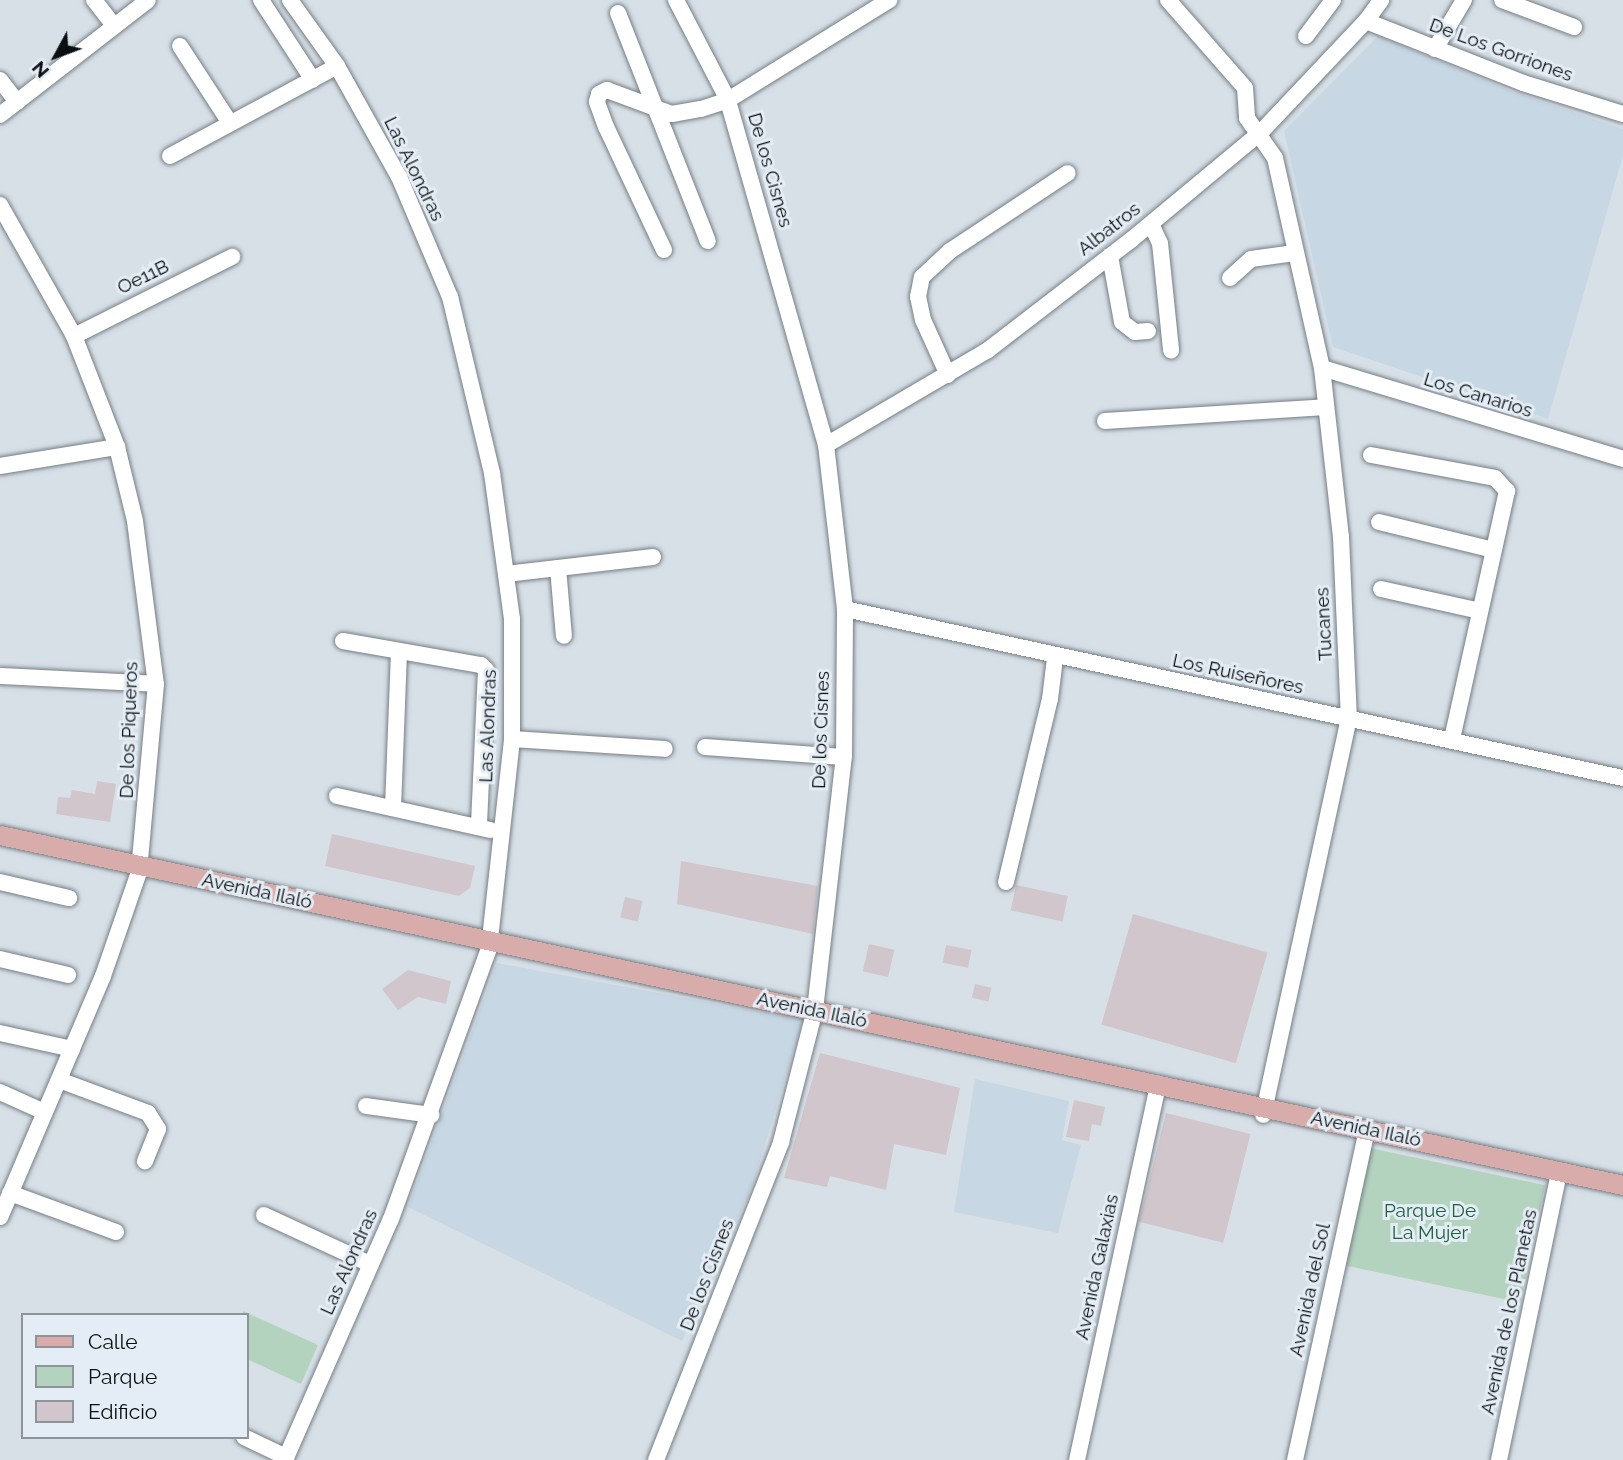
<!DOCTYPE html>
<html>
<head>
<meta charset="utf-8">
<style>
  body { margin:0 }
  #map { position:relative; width:1623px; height:1460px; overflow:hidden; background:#d7e0e7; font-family:Raleway,sans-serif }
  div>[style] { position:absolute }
  .built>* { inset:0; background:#c7d7e3 }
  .green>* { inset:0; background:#b4d3bf; transform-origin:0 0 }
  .building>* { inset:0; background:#d1c6cc; transform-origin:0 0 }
  .roads { filter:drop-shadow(0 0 2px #767e84) drop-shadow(0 0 2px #767e84) }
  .minor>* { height:16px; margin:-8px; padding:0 8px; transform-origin:8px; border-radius:8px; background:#fff }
  .major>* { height:19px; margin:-9.5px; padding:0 9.5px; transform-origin:9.5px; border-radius:9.5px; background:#d7acaa }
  span { translate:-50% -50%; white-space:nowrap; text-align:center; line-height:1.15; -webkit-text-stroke:6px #e4edf5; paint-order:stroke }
  .street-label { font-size:19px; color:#0c0f11 }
  .park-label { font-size:19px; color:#1d613f }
  .legend { position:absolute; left:21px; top:1313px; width:228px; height:126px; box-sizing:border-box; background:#e4edf5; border:2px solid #8e949a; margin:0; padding:9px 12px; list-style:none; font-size:21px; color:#0c0f11 }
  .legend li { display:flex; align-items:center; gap:14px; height:35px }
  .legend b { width:35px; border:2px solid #8e949a }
  .north { position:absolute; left:21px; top:21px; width:70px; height:70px; -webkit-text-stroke:5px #e4edf5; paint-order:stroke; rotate:229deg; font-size:19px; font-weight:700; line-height:28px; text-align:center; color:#0c0f11 }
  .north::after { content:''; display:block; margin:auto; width:24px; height:32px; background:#0c0f11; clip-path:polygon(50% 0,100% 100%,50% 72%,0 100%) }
</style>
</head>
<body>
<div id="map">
  <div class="built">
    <i style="clip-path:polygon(1378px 36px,1514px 92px,1623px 129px,1623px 155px,1548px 419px,1333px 347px,1284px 131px)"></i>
    <i style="clip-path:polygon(497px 963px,803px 1020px,752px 1187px,682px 1341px,408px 1207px)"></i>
    <i style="clip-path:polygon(975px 1079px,1069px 1101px,1062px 1140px,1081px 1145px,1058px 1233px,954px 1212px)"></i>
  </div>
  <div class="green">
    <i style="left:1370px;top:1148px;width:179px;height:120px;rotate:12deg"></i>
    <i style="clip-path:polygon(243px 1311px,318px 1345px,301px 1384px,247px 1359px)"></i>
  </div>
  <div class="building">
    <i style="clip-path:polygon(97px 781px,116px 784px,110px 822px,56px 814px,58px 797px,70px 798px,72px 790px,95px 794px)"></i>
    <i style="clip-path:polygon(332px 834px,475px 866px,470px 888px,459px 896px,325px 866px)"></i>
    <i style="clip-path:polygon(681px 861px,818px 886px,813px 934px,677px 904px)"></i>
    <i style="left:1016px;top:885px;width:53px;height:26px;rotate:12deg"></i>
    <i style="left:625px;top:897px;width:18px;height:21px;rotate:13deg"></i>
    <i style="left:1133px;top:914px;width:140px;height:115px;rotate:16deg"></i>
    <i style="left:869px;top:944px;width:26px;height:28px;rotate:13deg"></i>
    <i style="left:946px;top:945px;width:26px;height:18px;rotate:11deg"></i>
    <i style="clip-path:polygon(408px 970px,451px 981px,446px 1004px,418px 997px,398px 1010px,382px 989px)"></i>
    <i style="left:975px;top:984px;width:17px;height:14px;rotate:13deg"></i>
    <i style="clip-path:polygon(820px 1053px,960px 1088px,946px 1155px,894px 1144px,886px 1190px,830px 1176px,827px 1187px,784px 1178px)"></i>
    <i style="clip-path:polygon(1074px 1100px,1105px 1107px,1101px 1126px,1092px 1124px,1089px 1141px,1066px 1137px)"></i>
    <i style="left:1166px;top:1113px;width:87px;height:112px;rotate:14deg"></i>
  </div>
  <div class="roads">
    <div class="minor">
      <i style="left:94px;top:0;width:33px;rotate:52deg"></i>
      <i style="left:261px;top:0;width:95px;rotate:57deg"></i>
      <i style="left:1168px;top:0;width:117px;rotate:48.8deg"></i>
      <i style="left:1245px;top:88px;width:30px;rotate:86deg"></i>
      <i style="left:1247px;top:118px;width:49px;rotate:55deg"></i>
      <i style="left:1275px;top:158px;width:215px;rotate:77.4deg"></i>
      <i style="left:1322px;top:368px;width:170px;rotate:83.6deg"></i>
      <i style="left:1341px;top:537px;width:181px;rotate:87.5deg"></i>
      <i style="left:1349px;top:718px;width:406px;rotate:102.2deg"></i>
      <i style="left:1502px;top:0;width:77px;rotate:20.6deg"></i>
      <i style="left:618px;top:13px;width:245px;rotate:68.5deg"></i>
      <i style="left:1366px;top:21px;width:169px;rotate:21.5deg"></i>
      <i style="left:1523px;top:83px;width:105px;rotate:17.2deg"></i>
      <i style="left:1306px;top:36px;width:45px;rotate:-53.1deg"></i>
      <i style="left:180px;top:46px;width:92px;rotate:57deg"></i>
      <i style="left:1435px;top:49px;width:57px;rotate:-59.4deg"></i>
      <i style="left:0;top:80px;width:28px;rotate:52deg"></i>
      <i style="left:0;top:115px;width:187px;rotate:-37.8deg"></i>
      <i style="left:170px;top:156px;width:190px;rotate:-28.3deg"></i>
      <i style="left:0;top:205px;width:150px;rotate:60.5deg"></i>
      <i style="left:74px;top:336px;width:119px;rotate:68.8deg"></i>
      <i style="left:117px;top:447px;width:76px;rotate:76.3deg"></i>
      <i style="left:135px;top:521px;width:164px;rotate:82.7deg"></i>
      <i style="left:156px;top:684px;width:189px;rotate:95.2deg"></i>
      <i style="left:139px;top:872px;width:110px;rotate:109.1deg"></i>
      <i style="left:103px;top:976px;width:262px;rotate:113.1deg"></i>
      <i style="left:1151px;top:224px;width:21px;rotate:65deg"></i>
      <i style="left:1160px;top:243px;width:108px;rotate:84.1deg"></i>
      <i style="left:664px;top:250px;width:136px;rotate:-115.2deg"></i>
      <i style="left:606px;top:127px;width:27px;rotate:-110deg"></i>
      <i style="left:597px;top:102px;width:8px;rotate:-76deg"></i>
      <i style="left:599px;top:94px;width:9px;rotate:-27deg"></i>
      <i style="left:607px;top:90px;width:69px;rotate:20.3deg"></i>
      <i style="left:672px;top:114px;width:29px;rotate:-10deg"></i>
      <i style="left:701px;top:109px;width:28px;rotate:-18deg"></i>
      <i style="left:728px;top:100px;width:190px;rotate:-31.8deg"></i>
      <i style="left:1110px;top:256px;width:67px;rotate:79.7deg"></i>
      <i style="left:1122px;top:322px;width:16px;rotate:38deg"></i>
      <i style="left:1135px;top:332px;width:13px;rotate:-4deg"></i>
      <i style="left:1230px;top:278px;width:28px;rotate:-42deg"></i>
      <i style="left:1251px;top:259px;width:44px;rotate:-7.8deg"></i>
      <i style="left:74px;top:336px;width:177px;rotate:-26.6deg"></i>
      <i style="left:1322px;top:368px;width:314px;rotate:16.8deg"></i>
      <i style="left:948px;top:375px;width:60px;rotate:-114.4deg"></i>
      <i style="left:923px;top:320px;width:24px;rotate:-102deg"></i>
      <i style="left:918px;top:297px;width:20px;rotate:-79deg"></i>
      <i style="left:922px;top:277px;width:38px;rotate:-43deg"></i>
      <i style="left:950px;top:251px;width:141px;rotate:-33.5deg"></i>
      <i style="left:1105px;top:421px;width:221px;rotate:-3.6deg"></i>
      <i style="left:826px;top:445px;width:188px;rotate:-30.4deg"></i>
      <i style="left:988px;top:350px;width:180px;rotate:-37.6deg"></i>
      <i style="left:1131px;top:240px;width:169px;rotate:-39.7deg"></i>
      <i style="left:1261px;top:132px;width:153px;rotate:-46.6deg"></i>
      <i style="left:1366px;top:21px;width:26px;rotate:-54deg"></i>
      <i style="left:1371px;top:455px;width:126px;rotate:10.5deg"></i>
      <i style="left:1495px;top:478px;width:18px;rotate:47deg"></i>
      <i style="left:1507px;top:491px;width:254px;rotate:102.5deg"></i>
      <i style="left:0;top:466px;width:119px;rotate:-9.2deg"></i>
      <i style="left:1379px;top:522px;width:118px;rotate:13.7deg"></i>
      <i style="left:558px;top:568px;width:68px;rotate:85deg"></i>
      <i style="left:506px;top:574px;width:148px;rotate:-6.6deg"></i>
      <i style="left:1381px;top:589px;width:101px;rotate:12.5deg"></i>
      <i style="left:845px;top:609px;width:796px;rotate:12.26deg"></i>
      <i style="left:343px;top:641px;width:140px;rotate:9.9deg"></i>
      <i style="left:481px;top:665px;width:7px;rotate:45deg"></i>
      <i style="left:486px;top:670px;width:157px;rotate:92.6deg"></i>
      <i style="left:0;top:676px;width:156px;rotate:2.9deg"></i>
      <i style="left:512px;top:739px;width:153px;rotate:3.7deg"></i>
      <i style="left:705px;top:747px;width:139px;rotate:4.1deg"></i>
      <i style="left:337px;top:796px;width:157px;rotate:12.5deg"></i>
      <i style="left:393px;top:808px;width:156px;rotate:-87.8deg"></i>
      <i style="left:0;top:882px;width:71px;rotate:13.1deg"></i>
      <i style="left:1006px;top:882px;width:188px;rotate:-76.5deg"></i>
      <i style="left:1050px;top:699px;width:41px;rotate:-83deg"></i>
      <i style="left:0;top:959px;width:70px;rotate:13.2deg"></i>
      <i style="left:0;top:1033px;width:74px;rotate:12.5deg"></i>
      <i style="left:59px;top:1080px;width:95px;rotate:20.3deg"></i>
      <i style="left:148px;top:1113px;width:19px;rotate:58deg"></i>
      <i style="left:158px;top:1129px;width:35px;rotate:112deg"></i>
      <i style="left:0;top:1092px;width:48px;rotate:24.4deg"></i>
      <i style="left:366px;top:1106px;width:66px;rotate:7.9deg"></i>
      <i style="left:10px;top:1193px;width:113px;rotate:20.2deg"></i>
      <i style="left:264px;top:1215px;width:117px;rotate:24.8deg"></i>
      <i style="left:244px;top:1437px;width:47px;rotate:25.5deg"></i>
      <i style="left:285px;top:1460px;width:263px;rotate:-66.3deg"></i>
      <i style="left:391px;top:1219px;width:288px;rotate:-70.1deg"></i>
      <i style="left:489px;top:948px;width:210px;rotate:-83.7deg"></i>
      <i style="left:512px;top:739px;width:120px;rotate:-90deg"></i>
      <i style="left:512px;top:619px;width:147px;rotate:-97.8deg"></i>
      <i style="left:492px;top:473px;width:181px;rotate:-103.4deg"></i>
      <i style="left:450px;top:297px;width:130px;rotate:-113deg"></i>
      <i style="left:399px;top:177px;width:127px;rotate:-119.2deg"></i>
      <i style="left:337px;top:66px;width:81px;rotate:-125.5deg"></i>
      <i style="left:656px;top:1460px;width:342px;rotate:-68.5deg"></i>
      <i style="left:781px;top:1142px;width:136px;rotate:-75.6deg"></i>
      <i style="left:815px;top:1010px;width:255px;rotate:-83.5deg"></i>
      <i style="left:844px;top:757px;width:148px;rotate:-89.6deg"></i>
      <i style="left:845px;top:609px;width:165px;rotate:-96.6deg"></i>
      <i style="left:826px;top:445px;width:359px;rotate:-105.9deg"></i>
      <i style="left:728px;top:100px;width:113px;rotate:-117.5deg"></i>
      <i style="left:1077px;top:1460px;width:385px;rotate:-77.8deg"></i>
      <i style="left:1295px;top:1460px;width:339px;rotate:-77.7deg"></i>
      <i style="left:1499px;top:1460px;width:294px;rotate:-78.2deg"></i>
    </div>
    <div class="major">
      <i style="left:0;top:835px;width:1660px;rotate:12.17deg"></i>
    </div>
  </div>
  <div class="street-label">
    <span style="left:1501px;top:50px;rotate:20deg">De Los Gorriones</span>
    <span style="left:414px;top:169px;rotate:64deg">Las Alondras</span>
    <span style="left:770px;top:170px;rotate:74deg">De los Cisnes</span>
    <span style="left:1109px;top:229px;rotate:-38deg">Albatros</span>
    <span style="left:143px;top:277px;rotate:-26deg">Oe11B</span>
    <span style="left:1478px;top:395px;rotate:17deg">Los Canarios</span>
    <span style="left:1324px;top:624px;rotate:-93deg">Tucanes</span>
    <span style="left:1238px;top:674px;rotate:12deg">Los Ruiseñores</span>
    <span style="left:488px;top:726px;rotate:-88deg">Las Alondras</span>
    <span style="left:129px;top:730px;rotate:-88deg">De los Piqueros</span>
    <span style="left:821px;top:730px;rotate:-88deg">De los Cisnes</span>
    <span style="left:257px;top:891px;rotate:12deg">Avenida Ilaló</span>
    <span style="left:812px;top:1010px;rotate:12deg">Avenida Ilaló</span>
    <span style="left:1366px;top:1129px;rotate:12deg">Avenida Ilaló</span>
    <span style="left:349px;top:1262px;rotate:-66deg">Las Alondras</span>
    <span style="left:1097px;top:1267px;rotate:-78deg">Avenida Galaxias</span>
    <span style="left:707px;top:1275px;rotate:-69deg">De los Cisnes</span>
    <span style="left:1310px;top:1290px;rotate:-78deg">Avenida del Sol</span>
    <span style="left:1509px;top:1312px;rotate:-78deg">Avenida de los Planetas</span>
  </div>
  <div class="park-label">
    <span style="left:1430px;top:1222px">Parque De<br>La Mujer</span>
  </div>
  <ul class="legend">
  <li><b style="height:9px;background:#d7acaa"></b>Calle</li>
  <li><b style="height:19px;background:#b4d3bf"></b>Parque</li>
  <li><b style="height:19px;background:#d1c6cc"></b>Edificio</li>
  </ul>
  <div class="north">N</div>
</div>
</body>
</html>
